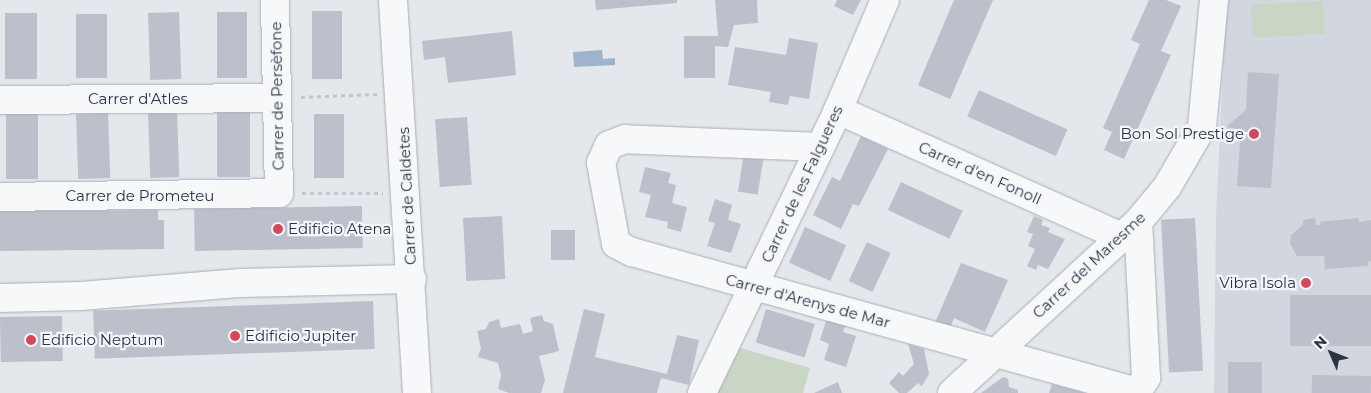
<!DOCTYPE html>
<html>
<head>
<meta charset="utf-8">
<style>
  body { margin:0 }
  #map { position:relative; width:1371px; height:393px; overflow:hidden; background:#e4e7ec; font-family:Montserrat,sans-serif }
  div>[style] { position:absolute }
  .built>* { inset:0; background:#d2d6de }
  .green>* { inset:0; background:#c9d6c5; transform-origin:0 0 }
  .water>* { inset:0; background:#9fb4cc }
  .building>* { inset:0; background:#bbc0ca; transform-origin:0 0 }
  .path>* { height:3px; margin-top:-1.5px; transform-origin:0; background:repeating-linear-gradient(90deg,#c2c5cb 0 4px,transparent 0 8px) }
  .roads { filter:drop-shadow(0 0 1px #a9aeb7) drop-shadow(0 0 1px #a9aeb7) }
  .minor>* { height:28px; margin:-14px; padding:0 14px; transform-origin:14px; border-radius:14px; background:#f7f8fa }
  .dots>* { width:14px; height:14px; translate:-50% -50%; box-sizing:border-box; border:2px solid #f4f6f9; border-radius:50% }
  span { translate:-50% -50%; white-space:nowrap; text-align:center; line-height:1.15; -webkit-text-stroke:4.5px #f4f6f9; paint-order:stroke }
  .street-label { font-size:15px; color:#2b3445 }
  .poi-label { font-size:15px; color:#2b3445 }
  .right { translate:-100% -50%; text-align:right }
  .left { translate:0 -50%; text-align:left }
  .north { position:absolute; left:1306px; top:328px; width:50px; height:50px; -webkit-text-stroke:4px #f4f6f9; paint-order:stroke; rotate:314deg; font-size:14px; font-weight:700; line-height:20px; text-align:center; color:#2b3445 }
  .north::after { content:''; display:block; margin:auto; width:18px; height:22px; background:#2b3445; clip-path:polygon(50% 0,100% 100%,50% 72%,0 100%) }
</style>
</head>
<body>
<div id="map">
  <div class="built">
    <i style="clip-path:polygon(1226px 0,1371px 0,1371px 393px,1214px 393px,1216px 217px)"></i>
  </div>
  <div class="green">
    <i style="left:1323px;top:1px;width:33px;height:72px;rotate:87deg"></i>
    <i style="clip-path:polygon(737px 347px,810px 368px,803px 393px,716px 393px)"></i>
  </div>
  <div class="water">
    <i style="clip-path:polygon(602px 50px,603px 59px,615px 58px,615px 65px,574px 67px,573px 52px)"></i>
  </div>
  <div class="building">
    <i style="clip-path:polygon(595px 0,677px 0,677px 3px,596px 10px)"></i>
    <i style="clip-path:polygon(715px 0,757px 0,758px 23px,734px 25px,728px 47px,715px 46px,715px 78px,684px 78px,684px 36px,718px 36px)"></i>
    <i style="clip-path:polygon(837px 0,861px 0,853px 15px,834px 6px)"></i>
    <i style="clip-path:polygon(954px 0,993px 0,950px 99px,918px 85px)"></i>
    <i style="clip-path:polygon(1149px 0,1166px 0,1181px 6px,1161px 51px,1171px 55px,1124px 159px,1104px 150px,1112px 132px,1103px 128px,1140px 44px,1131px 40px)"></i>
    <i style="left:342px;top:11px;width:68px;height:30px;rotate:90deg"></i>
    <i style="left:179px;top:12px;width:67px;height:31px;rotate:88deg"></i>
    <i style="left:217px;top:12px;width:30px;height:66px"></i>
    <i style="left:5px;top:13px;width:32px;height:66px"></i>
    <i style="left:76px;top:14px;width:31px;height:64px"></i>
    <i style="clip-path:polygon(512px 31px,516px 75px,448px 83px,445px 57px,424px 60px,422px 41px)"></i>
    <i style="clip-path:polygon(789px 38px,818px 43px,809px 99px,790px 96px,788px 105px,769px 102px,771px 92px,728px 85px,735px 47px,786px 55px)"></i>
    <i style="clip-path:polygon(1248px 72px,1279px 74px,1271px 188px,1237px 186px,1240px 142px,1227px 126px,1246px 110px)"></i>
    <i style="left:979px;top:90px;width:97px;height:29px;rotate:24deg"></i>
    <i style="left:250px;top:111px;width:66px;height:33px;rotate:90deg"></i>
    <i style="left:6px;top:112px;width:32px;height:67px"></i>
    <i style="left:177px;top:112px;width:65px;height:29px;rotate:88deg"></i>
    <i style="left:108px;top:113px;width:65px;height:32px;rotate:88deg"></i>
    <i style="left:314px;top:114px;width:30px;height:64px"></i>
    <i style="left:467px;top:117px;width:68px;height:32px;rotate:86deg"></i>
    <i style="clip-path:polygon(861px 136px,888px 149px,859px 206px,853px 204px,841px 229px,813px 215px,832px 177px,840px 181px)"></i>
    <i style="left:744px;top:153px;width:20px;height:39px;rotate:9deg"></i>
    <i style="clip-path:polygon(645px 167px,671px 173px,668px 183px,676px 185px,672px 203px,687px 207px,681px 232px,667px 228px,668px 222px,645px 217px,651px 195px,639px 192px)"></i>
    <i style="left:901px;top:182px;width:68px;height:31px;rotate:25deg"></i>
    <i style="clip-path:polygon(715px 199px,732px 205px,728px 220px,741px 224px,731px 253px,707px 246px,715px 223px,708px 221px)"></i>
    <i style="left:362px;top:206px;width:42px;height:168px;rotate:89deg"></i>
    <i style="clip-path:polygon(158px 210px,158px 220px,164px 220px,164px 249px,0 251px,0 211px)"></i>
    <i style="left:502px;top:216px;width:63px;height:39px;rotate:87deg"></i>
    <i style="clip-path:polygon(1034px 216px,1043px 220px,1041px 225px,1050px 228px,1048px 232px,1065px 239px,1048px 269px,1038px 265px,1036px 270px,1027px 266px,1035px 249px,1028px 246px,1033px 234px,1027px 232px)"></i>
    <i style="left:1195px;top:218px;width:153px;height:34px;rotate:87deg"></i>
    <i style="clip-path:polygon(1315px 218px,1316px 225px,1321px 225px,1320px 222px,1358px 218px,1359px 222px,1371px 220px,1371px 261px,1368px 262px,1368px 266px,1325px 269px,1324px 256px,1297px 256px,1290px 244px,1291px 235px,1303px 225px,1303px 220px)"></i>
    <i style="left:805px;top:227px;width:45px;height:39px;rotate:24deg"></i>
    <i style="left:551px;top:230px;width:24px;height:30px"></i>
    <i style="left:867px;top:242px;width:26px;height:43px;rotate:25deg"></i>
    <i style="clip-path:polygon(961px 263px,1008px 280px,985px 332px,954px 318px,949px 331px,934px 325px)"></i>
    <i style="left:1371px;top:295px;width:51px;height:81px;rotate:90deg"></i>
    <i style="left:373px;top:301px;width:48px;height:280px;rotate:88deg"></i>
    <i style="clip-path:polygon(584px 309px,605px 314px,595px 357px,667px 374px,677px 335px,699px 340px,689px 385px,661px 378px,657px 393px,563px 393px)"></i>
    <i style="left:766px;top:309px;width:51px;height:35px;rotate:17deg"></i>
    <i style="clip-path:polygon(542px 315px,544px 321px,553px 324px,559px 351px,539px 356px,545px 380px,541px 393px,509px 393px,498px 389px,501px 375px,498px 363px,478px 357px,481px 348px,477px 331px,486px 329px,489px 322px,499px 319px,501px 328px,520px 324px,523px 334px,533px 331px,530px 318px)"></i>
    <i style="clip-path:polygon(828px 315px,847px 320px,843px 332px,856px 336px,846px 367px,824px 360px,829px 344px,820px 340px)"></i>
    <i style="left:62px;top:316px;width:45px;height:62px;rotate:89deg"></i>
    <i style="clip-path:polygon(908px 344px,924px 349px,929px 374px,922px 386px,918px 383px,907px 393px,899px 393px,889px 383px,899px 372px,903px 376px,914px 364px)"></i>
    <i style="left:1262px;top:362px;width:31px;height:34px;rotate:90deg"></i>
    <i style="left:1312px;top:375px;width:59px;height:18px;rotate:1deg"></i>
    <i style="clip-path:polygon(1003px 377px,1008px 379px,1009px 387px,1018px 390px,1018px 393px,981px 393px)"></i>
    <i style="clip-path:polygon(838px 382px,842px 393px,814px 393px)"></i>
    <i style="clip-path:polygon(1052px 384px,1083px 392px,1083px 393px,1049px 393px)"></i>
  </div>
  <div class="path">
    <i style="left:301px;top:97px;width:76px;rotate:-2.3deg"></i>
    <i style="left:302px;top:193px;width:81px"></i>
  </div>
  <div class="roads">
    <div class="minor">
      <i style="left:393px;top:0;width:394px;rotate:86.5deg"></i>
      <i style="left:0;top:100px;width:275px;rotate:-0.4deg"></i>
      <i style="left:838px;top:110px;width:311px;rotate:24.1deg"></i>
      <i style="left:820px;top:147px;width:195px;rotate:-177.7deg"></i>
      <i style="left:625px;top:139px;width:17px;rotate:159deg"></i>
      <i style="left:609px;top:145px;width:20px;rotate:114deg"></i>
      <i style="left:601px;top:163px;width:82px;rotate:79.5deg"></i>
      <i style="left:616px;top:244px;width:18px;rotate:27deg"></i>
      <i style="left:632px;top:252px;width:524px;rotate:15.49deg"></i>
      <i style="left:1137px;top:392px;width:17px;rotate:-57deg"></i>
      <i style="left:1146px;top:378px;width:156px;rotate:-92.9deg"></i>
      <i style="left:0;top:197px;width:279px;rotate:-0.8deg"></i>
      <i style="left:279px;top:193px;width:193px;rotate:-91.2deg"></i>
      <i style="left:0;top:298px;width:81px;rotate:-1.4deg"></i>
      <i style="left:81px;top:296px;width:160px;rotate:-4.7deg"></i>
      <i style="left:240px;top:283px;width:172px;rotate:-1.3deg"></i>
      <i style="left:702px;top:393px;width:314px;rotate:-64.3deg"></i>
      <i style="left:838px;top:110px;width:120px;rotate:-66.9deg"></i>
      <i style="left:952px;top:393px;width:253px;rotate:-42.6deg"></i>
      <i style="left:1138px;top:222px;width:45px;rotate:-50.4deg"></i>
      <i style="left:1167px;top:187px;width:69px;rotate:-59.7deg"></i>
      <i style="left:1202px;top:127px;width:128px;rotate:-84.6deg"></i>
    </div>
  </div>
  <div class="dots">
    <i style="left:1254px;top:134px;background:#d1495b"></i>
    <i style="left:278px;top:229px;background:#d1495b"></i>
    <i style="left:1306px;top:283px;background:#d1495b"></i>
    <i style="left:235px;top:336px;background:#d1495b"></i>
    <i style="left:31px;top:340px;background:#d1495b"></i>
  </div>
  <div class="street-label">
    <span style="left:277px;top:96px;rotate:-91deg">Carrer de Persèfone</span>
    <span style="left:138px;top:99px">Carrer d'Atles</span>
    <span style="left:980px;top:173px;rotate:24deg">Carrer d'en Fonoll</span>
    <span style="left:802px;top:184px;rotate:-65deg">Carrer de les Falgueres</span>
    <span style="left:140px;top:196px">Carrer de Prometeu</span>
    <span style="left:407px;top:196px;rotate:-93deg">Carrer de Caldetes</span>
    <span style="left:1089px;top:265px;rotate:-43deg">Carrer del Maresme</span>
    <span style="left:808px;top:301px;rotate:15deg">Carrer d'Arenys de Mar</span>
  </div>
  <div class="poi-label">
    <span class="right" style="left:1244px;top:134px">Bon Sol Prestige</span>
    <span class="left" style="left:288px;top:229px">Edificio Atena</span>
    <span class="right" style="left:1296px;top:283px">Vibra Isola</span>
    <span class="left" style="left:245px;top:336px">Edificio Jupiter</span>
    <span class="left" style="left:41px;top:340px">Edificio Neptum</span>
  </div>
  <div class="north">N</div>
</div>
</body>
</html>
